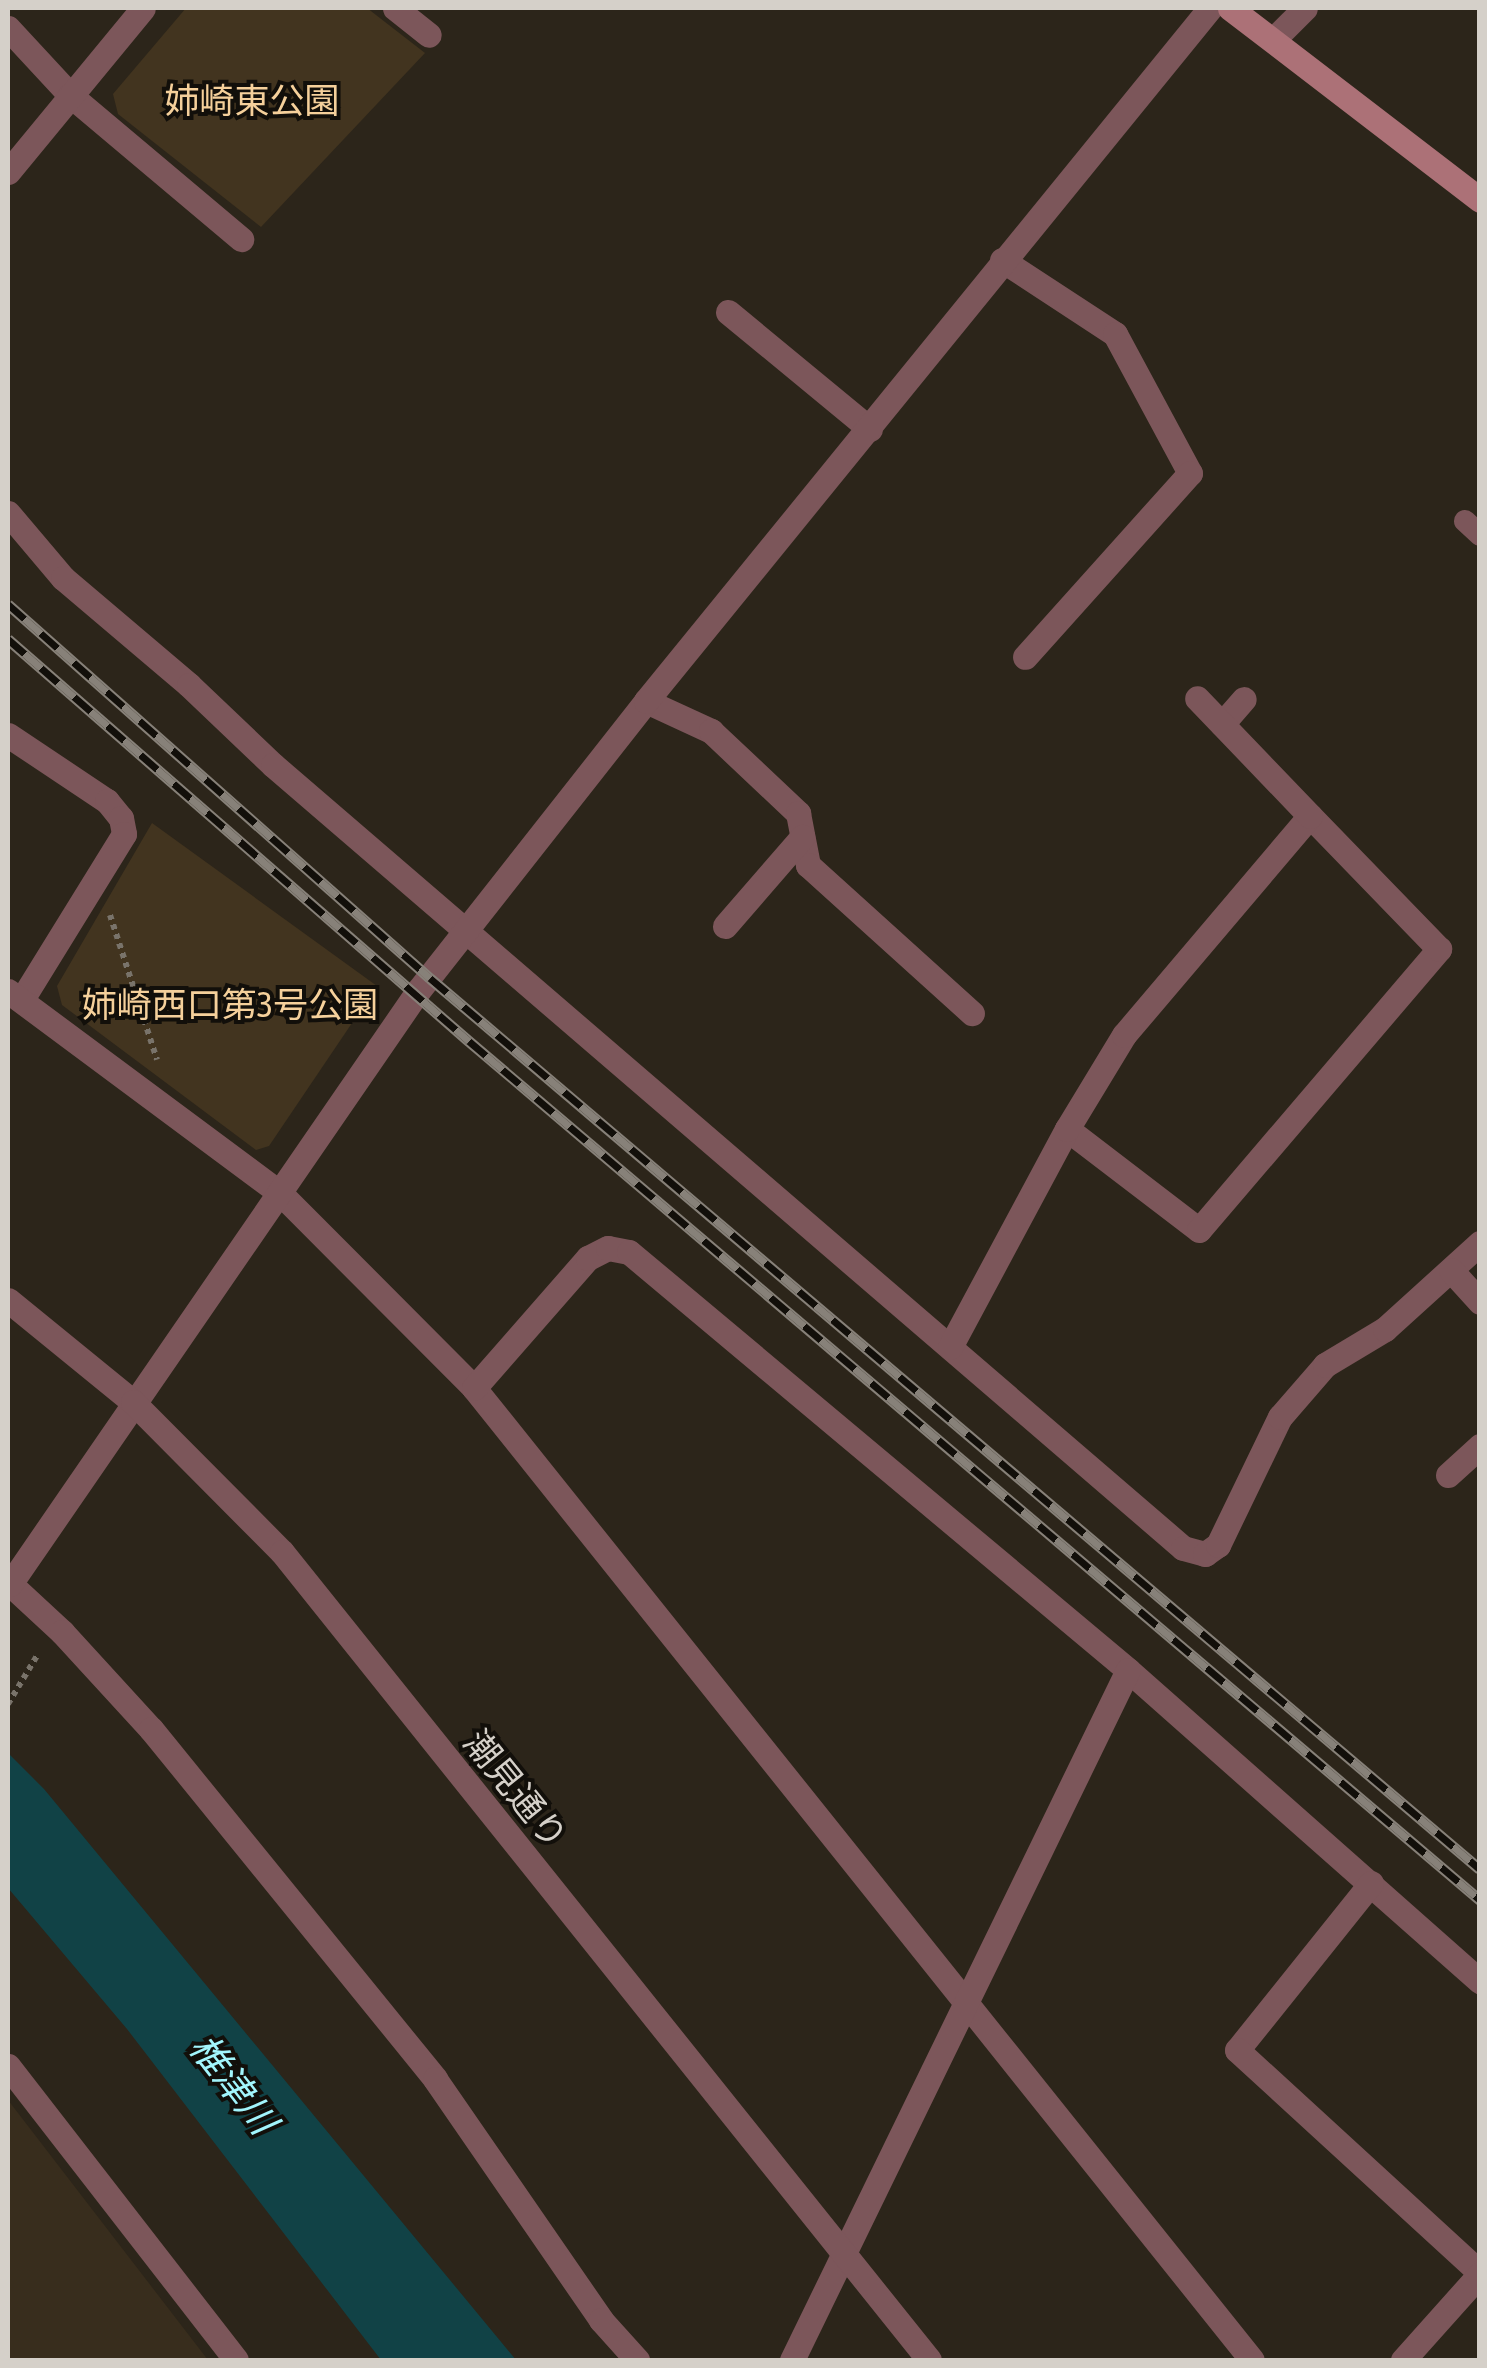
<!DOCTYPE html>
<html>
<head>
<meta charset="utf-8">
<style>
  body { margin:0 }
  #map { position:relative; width:1487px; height:2368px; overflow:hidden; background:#2c251a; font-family:"Asap Condensed","Noto Sans JP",sans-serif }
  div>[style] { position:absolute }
  .built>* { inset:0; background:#382d1d }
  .green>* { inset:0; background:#42341f }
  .water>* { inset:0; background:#114246 }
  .path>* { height:6px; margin-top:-3px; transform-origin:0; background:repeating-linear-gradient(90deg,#79736a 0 5px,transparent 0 10px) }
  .service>* { height:22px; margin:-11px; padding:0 11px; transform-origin:11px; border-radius:11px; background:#7c565a }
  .minor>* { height:25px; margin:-12.5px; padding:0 12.5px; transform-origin:12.5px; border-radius:12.5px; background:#7c565a }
  .tertiary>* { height:25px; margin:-12.5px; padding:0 12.5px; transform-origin:12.5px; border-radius:12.5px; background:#7c565a }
  .secondary>* { height:25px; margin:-12.5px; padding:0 12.5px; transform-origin:12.5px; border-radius:12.5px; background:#ac7177 }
  .rail>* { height:11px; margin-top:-5.5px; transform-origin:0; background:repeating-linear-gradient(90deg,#120f0a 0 22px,#878179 0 44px); box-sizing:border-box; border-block:2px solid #878179 }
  span { translate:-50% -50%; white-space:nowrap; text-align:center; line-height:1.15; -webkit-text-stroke:8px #120f0a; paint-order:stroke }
  .park-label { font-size:35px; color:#f5d09b }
  .street-label { font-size:35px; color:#d5d0c9 }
  .water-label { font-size:38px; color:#a2f5fc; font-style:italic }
  .frame { position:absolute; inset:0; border:10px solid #d5d0c9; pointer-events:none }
</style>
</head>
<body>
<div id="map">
  <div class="built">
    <i style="clip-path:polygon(8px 2100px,208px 2360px,8px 2360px)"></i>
  </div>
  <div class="green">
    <i style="clip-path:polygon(186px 8px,367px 8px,425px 53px,261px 227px,118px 114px,113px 94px)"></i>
    <i style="clip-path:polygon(152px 823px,377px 986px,269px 1146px,256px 1150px,62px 1005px,57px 986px)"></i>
  </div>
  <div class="water">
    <i style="clip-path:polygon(8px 1753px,44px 1789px,516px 2360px,381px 2360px,127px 2029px,8px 1888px)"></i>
  </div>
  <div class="path">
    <i style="left:110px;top:915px;width:152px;rotate:72deg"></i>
    <i style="left:8px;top:1704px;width:58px;rotate:-59deg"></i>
  </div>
  <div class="service">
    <i style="left:1465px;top:521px;width:21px;rotate:43deg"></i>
  </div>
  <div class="minor">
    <i style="left:395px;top:8px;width:43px;rotate:38.5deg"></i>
    <i style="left:8px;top:28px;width:91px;rotate:47.2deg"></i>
    <i style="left:70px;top:95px;width:224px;rotate:40.1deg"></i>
    <i style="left:1273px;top:40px;width:45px;rotate:-45deg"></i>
    <i style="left:1002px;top:260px;width:135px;rotate:33.2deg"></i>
    <i style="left:1115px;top:334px;width:158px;rotate:61.7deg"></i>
    <i style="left:1190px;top:473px;width:247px;rotate:131.9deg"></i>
    <i style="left:728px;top:312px;width:184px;rotate:39.5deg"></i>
    <i style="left:8px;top:513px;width:85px;rotate:49.8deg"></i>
    <i style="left:63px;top:578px;width:165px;rotate:40.3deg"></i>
    <i style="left:189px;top:685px;width:116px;rotate:43.6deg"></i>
    <i style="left:273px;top:765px;width:1200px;rotate:40.71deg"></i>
    <i style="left:1183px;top:1548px;width:23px;rotate:15deg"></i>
    <i style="left:1205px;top:1554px;width:16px;rotate:-35deg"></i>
    <i style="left:1218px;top:1545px;width:142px;rotate:-64.2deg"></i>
    <i style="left:1280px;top:1417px;width:69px;rotate:-49.1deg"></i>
    <i style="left:1325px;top:1365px;width:70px;rotate:-31deg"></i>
    <i style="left:1385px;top:1329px;width:128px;rotate:-42.2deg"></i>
    <i style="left:646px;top:701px;width:72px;rotate:24.8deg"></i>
    <i style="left:711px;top:731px;width:120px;rotate:43.3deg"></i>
    <i style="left:798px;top:813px;width:53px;rotate:79.1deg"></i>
    <i style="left:808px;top:865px;width:221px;rotate:42.1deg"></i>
    <i style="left:1222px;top:724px;width:33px;rotate:-49deg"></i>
    <i style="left:8px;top:735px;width:119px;rotate:33.7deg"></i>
    <i style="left:107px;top:801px;width:22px;rotate:51deg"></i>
    <i style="left:121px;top:818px;width:16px;rotate:79deg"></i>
    <i style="left:124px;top:834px;width:194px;rotate:121.7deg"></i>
    <i style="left:725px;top:926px;width:118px;rotate:-49.1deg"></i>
    <i style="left:8px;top:991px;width:337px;rotate:36.6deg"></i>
    <i style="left:279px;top:1192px;width:276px;rotate:45.1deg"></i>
    <i style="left:474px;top:1388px;width:1245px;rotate:51.33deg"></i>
    <i style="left:1067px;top:1129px;width:166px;rotate:37.4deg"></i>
    <i style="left:1199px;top:1230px;width:370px;rotate:-49.5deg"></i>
    <i style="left:1439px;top:949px;width:185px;rotate:-134.1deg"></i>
    <i style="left:1451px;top:1270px;width:43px;rotate:47.8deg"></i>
    <i style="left:950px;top:1347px;width:247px;rotate:-61.8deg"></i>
    <i style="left:1067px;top:1129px;width:110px;rotate:-58.8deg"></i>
    <i style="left:1124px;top:1035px;width:287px;rotate:-49.7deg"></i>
    <i style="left:1310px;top:816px;width:163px;rotate:-133.8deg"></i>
    <i style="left:474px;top:1388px;width:173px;rotate:-48.8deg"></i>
    <i style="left:588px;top:1258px;width:22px;rotate:-27deg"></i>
    <i style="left:608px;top:1248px;width:21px;rotate:11deg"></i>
    <i style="left:629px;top:1252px;width:651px;rotate:39.95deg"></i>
    <i style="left:1128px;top:1670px;width:470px;rotate:41.5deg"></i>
    <i style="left:1448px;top:1475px;width:43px;rotate:-42.2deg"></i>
    <i style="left:8px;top:1582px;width:74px;rotate:42.8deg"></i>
    <i style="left:62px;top:1632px;width:132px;rotate:47.5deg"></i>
    <i style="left:151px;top:1729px;width:451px;rotate:50.9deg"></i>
    <i style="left:435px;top:2079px;width:293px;rotate:55.4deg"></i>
    <i style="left:601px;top:2320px;width:54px;rotate:48deg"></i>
    <i style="left:10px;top:1584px;width:720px;rotate:-55.47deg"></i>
    <i style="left:418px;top:991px;width:369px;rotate:-51.8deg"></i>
    <i style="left:646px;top:701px;width:894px;rotate:-50.86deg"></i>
    <i style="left:1371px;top:1883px;width:214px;rotate:128.7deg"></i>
    <i style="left:1237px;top:2050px;width:330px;rotate:42.5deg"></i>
    <i style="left:792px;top:2360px;width:767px;rotate:-64.04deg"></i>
    <i style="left:1403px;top:2360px;width:115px;rotate:-48.2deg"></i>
  </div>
  <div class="tertiary">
    <i style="left:8px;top:172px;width:212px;rotate:-50.5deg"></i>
    <i style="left:8px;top:1300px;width:161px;rotate:39.2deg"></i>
    <i style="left:133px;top:1402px;width:211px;rotate:45.2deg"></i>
    <i style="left:282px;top:1552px;width:1035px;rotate:51.31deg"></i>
    <i style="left:8px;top:2066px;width:372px;rotate:52.2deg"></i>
  </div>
  <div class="secondary">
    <i style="left:1230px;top:8px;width:315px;rotate:37.5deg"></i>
  </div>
  <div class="rail">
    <i style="left:8px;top:604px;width:564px;rotate:41.55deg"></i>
    <i style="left:430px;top:978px;width:1377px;rotate:40.32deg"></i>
    <i style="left:8px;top:639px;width:612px;rotate:41.09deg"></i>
    <i style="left:469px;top:1041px;width:1327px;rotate:40.35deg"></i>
  </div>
  <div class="park-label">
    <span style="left:252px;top:100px">姉崎東公園</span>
    <span style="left:230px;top:1004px">姉崎西口第3号公園</span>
  </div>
  <div class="street-label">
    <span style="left:516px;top:1789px;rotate:51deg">潮見通り</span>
  </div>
  <div class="water-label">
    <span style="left:233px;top:2084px;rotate:52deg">椎津川</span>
  </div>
  <div class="frame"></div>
</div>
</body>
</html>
